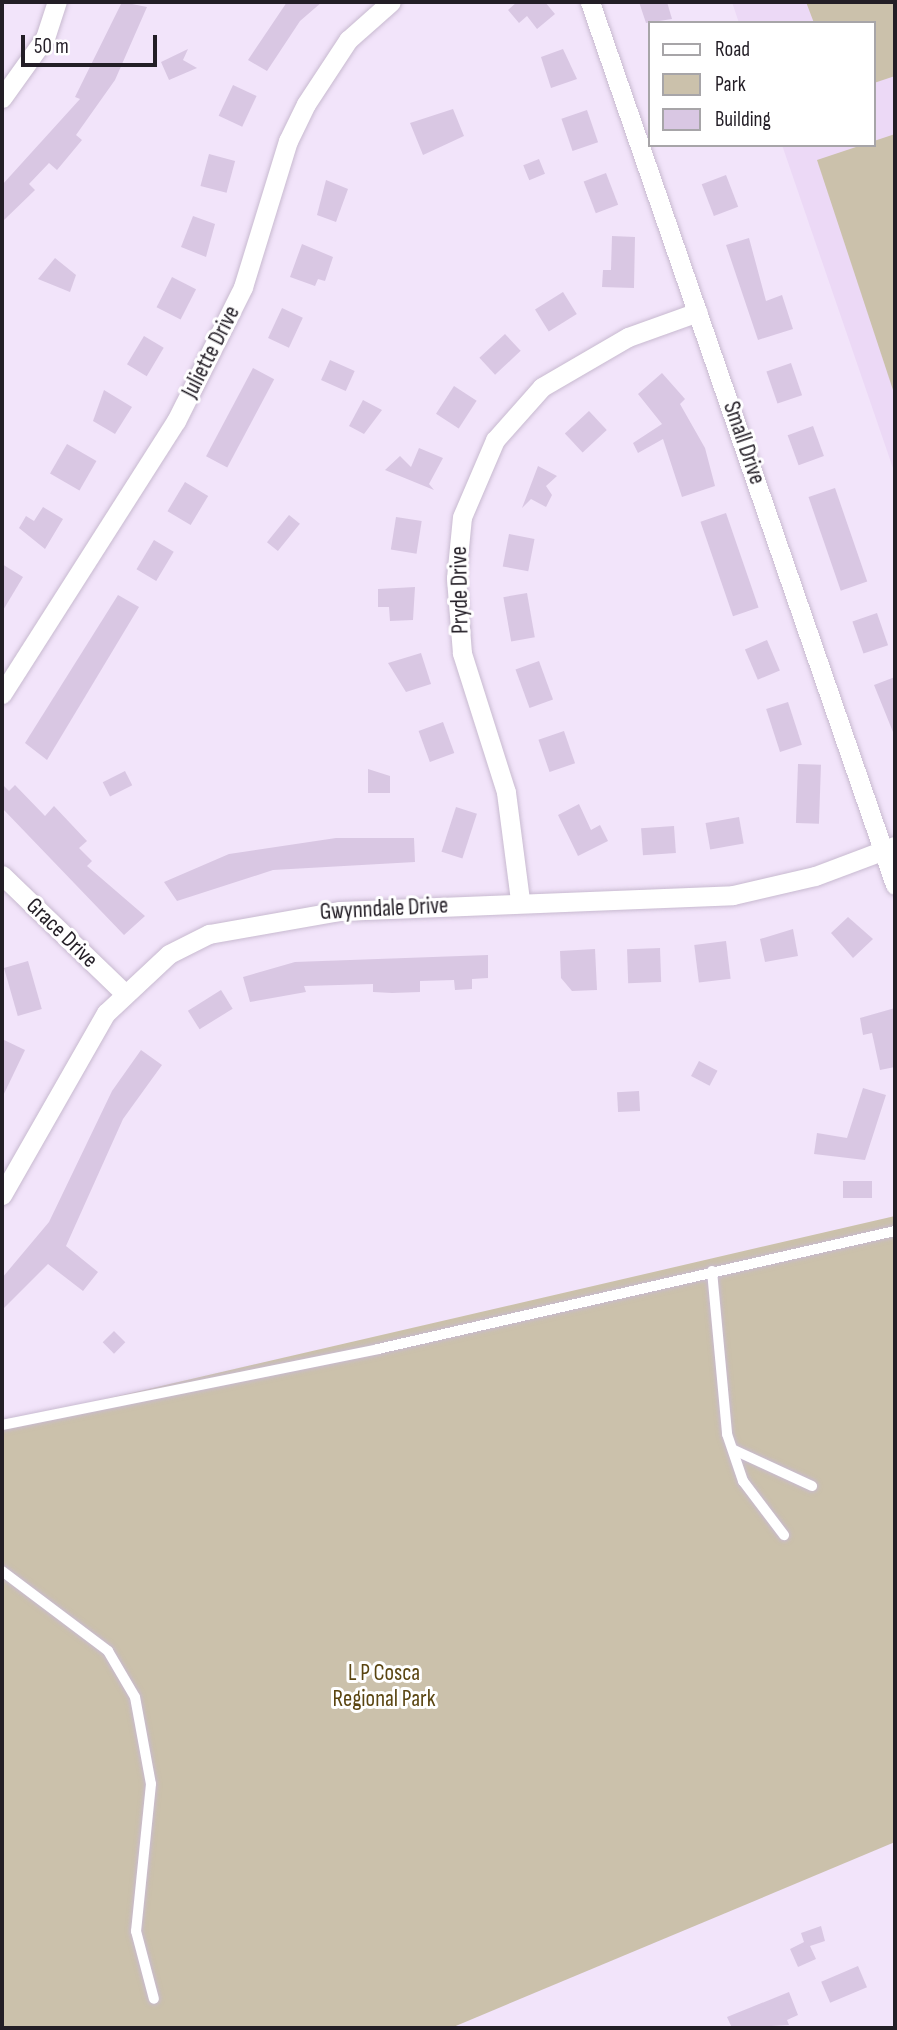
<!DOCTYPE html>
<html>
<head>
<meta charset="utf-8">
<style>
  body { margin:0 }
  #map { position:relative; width:897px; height:2030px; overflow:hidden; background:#f2e4fa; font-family:"Sofia Sans Condensed",sans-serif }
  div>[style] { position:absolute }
  .built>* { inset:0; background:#ecd9f6 }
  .green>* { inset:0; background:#cbc1ab }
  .building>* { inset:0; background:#d9c7e3; transform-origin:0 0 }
  .roads { filter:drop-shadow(0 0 2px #c8bad0) drop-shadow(0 0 2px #c8bad0) }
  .lane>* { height:10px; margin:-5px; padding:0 5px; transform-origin:5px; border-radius:5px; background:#fff }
  .street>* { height:19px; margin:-9.5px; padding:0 9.5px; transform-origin:9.5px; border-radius:9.5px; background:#fff }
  span { translate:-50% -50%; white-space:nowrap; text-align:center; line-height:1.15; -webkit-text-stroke:6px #fff; paint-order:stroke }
  .street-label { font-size:23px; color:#231e26 }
  .park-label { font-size:23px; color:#5a4511 }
  .frame { position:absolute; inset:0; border:4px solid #231e26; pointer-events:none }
  .legend { position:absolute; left:648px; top:21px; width:228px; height:126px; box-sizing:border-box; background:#fff; border:2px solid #a7a5a8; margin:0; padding:9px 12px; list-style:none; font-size:21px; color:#231e26 }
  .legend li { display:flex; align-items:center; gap:14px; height:35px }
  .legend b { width:35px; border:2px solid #a7a5a8 }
  .scale { position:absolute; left:21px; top:35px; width:136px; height:32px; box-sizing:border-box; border:4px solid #231e26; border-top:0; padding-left:9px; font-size:21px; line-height:24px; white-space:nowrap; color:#231e26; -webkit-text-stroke:5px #fff; paint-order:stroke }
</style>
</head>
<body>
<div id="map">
  <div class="built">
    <i style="clip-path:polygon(732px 2px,895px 2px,895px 474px,782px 145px,874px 145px,874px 23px,739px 23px)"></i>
  </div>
  <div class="green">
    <i style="clip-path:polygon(806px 2px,895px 2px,895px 76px,874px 83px,874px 23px,814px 23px)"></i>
    <i style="clip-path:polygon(895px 134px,895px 396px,817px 160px)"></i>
    <i style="clip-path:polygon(895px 1216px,895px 1842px,451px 2028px,2px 2028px,2px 1423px)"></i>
  </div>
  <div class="building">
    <i style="clip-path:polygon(122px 2px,147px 7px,115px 80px,76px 135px,82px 140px,57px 170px,49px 163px,29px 184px,35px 190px,2px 222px,2px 185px,80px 99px,75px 97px)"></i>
    <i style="clip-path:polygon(287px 2px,322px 2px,300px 21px,267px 71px,248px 60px)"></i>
    <i style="clip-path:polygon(517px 2px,545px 2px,555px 14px,537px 29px,527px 16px,519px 23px,508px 10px)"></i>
    <i style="clip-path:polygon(639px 2px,667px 2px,672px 19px,646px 23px)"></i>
    <i style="clip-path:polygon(188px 49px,183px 60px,197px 68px,169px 80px,161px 62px)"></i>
    <i style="clip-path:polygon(563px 49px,577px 79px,551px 88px,541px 57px)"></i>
    <i style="left:233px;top:85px;width:26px;height:34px;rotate:25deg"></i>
    <i style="clip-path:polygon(453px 109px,464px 136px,423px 155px,410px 123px)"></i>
    <i style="left:587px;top:110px;width:34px;height:27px;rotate:71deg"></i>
    <i style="left:209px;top:154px;width:27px;height:33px;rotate:15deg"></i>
    <i style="left:539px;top:159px;width:16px;height:17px;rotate:68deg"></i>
    <i style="left:606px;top:173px;width:34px;height:24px;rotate:69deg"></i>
    <i style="left:726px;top:175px;width:34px;height:26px;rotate:69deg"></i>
    <i style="clip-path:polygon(326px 180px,348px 189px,336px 222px,317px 215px)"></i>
    <i style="clip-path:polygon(193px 216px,215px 224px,206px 257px,181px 247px)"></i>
    <i style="clip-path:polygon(612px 236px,635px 237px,634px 288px,602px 287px,603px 270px,611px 270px)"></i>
    <i style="clip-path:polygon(749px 238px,766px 301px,782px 295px,793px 329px,758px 340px,726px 245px)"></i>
    <i style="clip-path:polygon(302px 244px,333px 257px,325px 281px,318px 279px,315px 286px,290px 277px)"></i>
    <i style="clip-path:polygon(55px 258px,76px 275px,70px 292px,38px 279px)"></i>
    <i style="left:172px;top:277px;width:27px;height:34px;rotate:27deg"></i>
    <i style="left:563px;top:292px;width:26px;height:33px;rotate:58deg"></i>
    <i style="left:282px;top:308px;width:23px;height:33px;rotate:25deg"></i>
    <i style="left:505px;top:334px;width:23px;height:35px;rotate:47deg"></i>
    <i style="left:144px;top:336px;width:23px;height:33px;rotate:31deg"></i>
    <i style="left:330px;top:360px;width:27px;height:22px;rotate:24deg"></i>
    <i style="left:791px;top:363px;width:34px;height:26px;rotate:71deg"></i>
    <i style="left:253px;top:368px;width:24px;height:100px;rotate:28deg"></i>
    <i style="clip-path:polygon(662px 373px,685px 399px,680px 404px,705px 448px,715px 486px,682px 497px,663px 439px,638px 453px,633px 443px,662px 424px,638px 394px)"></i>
    <i style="left:454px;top:386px;width:27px;height:33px;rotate:33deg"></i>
    <i style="clip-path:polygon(104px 390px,132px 407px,115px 434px,93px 421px)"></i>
    <i style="clip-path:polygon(363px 400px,382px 410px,364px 434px,349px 426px)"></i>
    <i style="left:589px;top:411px;width:26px;height:33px;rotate:47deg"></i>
    <i style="left:813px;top:426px;width:32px;height:27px;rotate:70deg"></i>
    <i style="left:67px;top:444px;width:34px;height:34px;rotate:30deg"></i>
    <i style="clip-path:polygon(419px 448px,443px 458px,429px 484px,434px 490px,385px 470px,400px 456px,411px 467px)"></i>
    <i style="clip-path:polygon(538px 466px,557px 476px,546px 486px,552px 495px,546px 507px,531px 499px,522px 508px)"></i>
    <i style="left:185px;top:482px;width:27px;height:34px;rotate:31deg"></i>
    <i style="left:835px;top:488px;width:99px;height:28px;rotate:71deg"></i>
    <i style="clip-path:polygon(43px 507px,63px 519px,45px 549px,19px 528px,26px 516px,34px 521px)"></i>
    <i style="left:726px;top:513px;width:100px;height:27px;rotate:71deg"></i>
    <i style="left:289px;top:515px;width:14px;height:35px;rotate:39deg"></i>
    <i style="left:396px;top:517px;width:26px;height:33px;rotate:9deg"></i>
    <i style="left:509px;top:534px;width:26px;height:33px;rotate:11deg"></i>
    <i style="left:154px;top:540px;width:23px;height:34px;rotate:31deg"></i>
    <i style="clip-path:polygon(2px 564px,23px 577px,2px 612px)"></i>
    <i style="clip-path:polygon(415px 587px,413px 620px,390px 621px,389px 607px,378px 607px,378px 589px)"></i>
    <i style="left:527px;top:593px;width:45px;height:24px;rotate:80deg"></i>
    <i style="clip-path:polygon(118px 595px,139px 607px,47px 760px,25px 743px)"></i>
    <i style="left:877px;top:613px;width:34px;height:26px;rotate:71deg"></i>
    <i style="left:767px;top:640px;width:33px;height:24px;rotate:67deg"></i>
    <i style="clip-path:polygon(421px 653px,431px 684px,406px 692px,388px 663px)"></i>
    <i style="left:539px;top:661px;width:41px;height:25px;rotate:70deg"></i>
    <i style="clip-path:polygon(895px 677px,895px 732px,893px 732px,874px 685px)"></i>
    <i style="left:788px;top:702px;width:45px;height:23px;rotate:72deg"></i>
    <i style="left:443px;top:722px;width:33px;height:26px;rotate:70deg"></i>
    <i style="left:564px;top:731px;width:34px;height:27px;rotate:71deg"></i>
    <i style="left:798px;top:764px;width:23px;height:59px;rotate:2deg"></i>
    <i style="clip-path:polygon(368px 769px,390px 776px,390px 793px,368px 793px)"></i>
    <i style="left:125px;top:771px;width:16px;height:25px;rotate:63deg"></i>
    <i style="clip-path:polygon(2px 784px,9px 791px,15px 785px,45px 816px,54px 806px,87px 841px,79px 848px,92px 861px,87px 866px,145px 916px,124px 935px,2px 808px)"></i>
    <i style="clip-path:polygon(579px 804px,591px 830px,600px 825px,608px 841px,578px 856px,558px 815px)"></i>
    <i style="left:456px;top:807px;width:22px;height:47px;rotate:18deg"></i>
    <i style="left:739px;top:817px;width:27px;height:34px;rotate:80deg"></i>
    <i style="left:674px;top:826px;width:27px;height:33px;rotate:86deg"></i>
    <i style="clip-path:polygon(336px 838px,414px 838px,415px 862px,273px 870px,177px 901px,164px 882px,229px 854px)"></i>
    <i style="clip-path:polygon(848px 917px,873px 939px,853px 958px,831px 933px)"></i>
    <i style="clip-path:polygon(793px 929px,798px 956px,765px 962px,760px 939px)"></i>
    <i style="left:726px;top:941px;width:38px;height:32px;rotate:83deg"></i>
    <i style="left:660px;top:948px;width:34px;height:33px;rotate:88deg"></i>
    <i style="clip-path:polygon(595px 949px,597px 990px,572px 991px,561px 978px,560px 951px)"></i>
    <i style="clip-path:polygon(488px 955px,488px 978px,472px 979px,472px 989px,455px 990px,454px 980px,420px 981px,420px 992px,392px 993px,373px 992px,373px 984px,304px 986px,306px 992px,250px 1002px,243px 977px,295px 962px)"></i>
    <i style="left:28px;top:961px;width:50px;height:25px;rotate:74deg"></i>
    <i style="left:221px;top:990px;width:22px;height:39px;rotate:58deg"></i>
    <i style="clip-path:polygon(895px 1008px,895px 1067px,880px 1070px,872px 1033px,863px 1035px,860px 1018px)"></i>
    <i style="clip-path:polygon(2px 1039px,25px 1050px,2px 1098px)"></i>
    <i style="clip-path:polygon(141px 1050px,162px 1065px,123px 1119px,66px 1246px,98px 1272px,83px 1291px,48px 1264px,2px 1310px,2px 1278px,49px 1222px,112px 1091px)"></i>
    <i style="left:699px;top:1061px;width:21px;height:17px;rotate:28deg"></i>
    <i style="clip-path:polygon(863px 1088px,886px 1095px,865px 1160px,814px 1154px,817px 1133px,847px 1138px)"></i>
    <i style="left:639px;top:1091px;width:20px;height:22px;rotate:87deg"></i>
    <i style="left:843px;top:1181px;width:29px;height:17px"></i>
    <i style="left:114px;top:1331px;width:16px;height:16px;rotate:45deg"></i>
    <i style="clip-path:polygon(821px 1926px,825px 1941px,810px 1946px,816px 1959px,798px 1967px,790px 1949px,804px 1942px,801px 1933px)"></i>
    <i style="left:858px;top:1966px;width:23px;height:40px;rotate:67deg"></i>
    <i style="clip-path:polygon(789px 1992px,798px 2015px,787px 2020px,789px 2025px,732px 2028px,727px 2017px)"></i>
  </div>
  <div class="roads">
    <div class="lane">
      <i style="left:712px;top:1271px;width:164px;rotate:84.7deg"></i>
      <i style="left:727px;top:1434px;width:50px;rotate:71.2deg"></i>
      <i style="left:743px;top:1481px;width:68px;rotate:52.8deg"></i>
      <i style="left:2px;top:1425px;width:384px;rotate:-11.4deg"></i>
      <i style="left:378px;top:1349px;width:530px;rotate:-12.86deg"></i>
      <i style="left:734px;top:1450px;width:86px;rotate:24.8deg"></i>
      <i style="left:2px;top:1571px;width:133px;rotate:37deg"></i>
      <i style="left:108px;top:1651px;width:53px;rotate:59.6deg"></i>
      <i style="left:135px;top:1697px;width:88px;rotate:79.6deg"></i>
      <i style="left:151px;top:1784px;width:148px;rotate:95.8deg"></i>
      <i style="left:136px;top:1931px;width:70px;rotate:75.2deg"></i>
    </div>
    <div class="street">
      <i style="left:590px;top:2px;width:934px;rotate:70.94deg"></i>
      <i style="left:2px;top:98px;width:74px;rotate:-54.4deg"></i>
      <i style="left:45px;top:38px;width:38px;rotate:-72deg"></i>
      <i style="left:2px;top:694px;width:324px;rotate:-57.5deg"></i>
      <i style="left:176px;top:421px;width:150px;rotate:-63.4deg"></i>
      <i style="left:243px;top:287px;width:153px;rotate:-72.9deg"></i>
      <i style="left:288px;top:141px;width:41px;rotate:-64.1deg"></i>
      <i style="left:306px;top:104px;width:77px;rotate:-56.7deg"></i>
      <i style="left:348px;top:40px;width:57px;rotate:-41.5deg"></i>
      <i style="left:2px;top:875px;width:168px;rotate:44deg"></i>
      <i style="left:520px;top:900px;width:109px;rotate:-97.4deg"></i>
      <i style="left:506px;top:792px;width:146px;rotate:-107.6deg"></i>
      <i style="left:462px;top:653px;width:75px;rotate:-94.6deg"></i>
      <i style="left:456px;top:578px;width:61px;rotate:-84.4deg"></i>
      <i style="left:462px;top:517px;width:84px;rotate:-66.8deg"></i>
      <i style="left:495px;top:440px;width:71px;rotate:-48.4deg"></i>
      <i style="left:542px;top:387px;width:99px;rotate:-30.2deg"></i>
      <i style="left:628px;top:337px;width:74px;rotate:-19.7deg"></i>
      <i style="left:2px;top:1195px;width:210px;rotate:-60.3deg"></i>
      <i style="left:106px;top:1013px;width:86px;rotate:-43.1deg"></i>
      <i style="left:169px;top:954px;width:45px;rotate:-26.6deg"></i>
      <i style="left:209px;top:934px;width:133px;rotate:-10deg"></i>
      <i style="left:340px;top:911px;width:393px;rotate:-2.3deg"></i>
      <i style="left:733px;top:895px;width:84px;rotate:-13deg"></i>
      <i style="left:815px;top:876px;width:85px;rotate:-20.6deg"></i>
    </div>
  </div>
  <div class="street-label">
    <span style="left:211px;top:352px;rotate:-63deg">Juliette Drive</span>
    <span style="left:744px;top:443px;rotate:71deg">Small Drive</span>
    <span style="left:460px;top:590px;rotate:-91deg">Pryde Drive</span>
    <span style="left:384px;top:909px;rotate:-3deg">Gwynndale Drive</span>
    <span style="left:62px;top:933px;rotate:44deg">Grace Drive</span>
  </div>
  <div class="park-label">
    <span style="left:384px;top:1686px">L P Cosca<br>Regional Park</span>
  </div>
  <div class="frame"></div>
  <ul class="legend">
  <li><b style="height:9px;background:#fff"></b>Road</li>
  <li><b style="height:19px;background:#cbc1ab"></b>Park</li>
  <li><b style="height:19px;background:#d9c7e3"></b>Building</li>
  </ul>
  <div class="scale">50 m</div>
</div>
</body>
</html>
